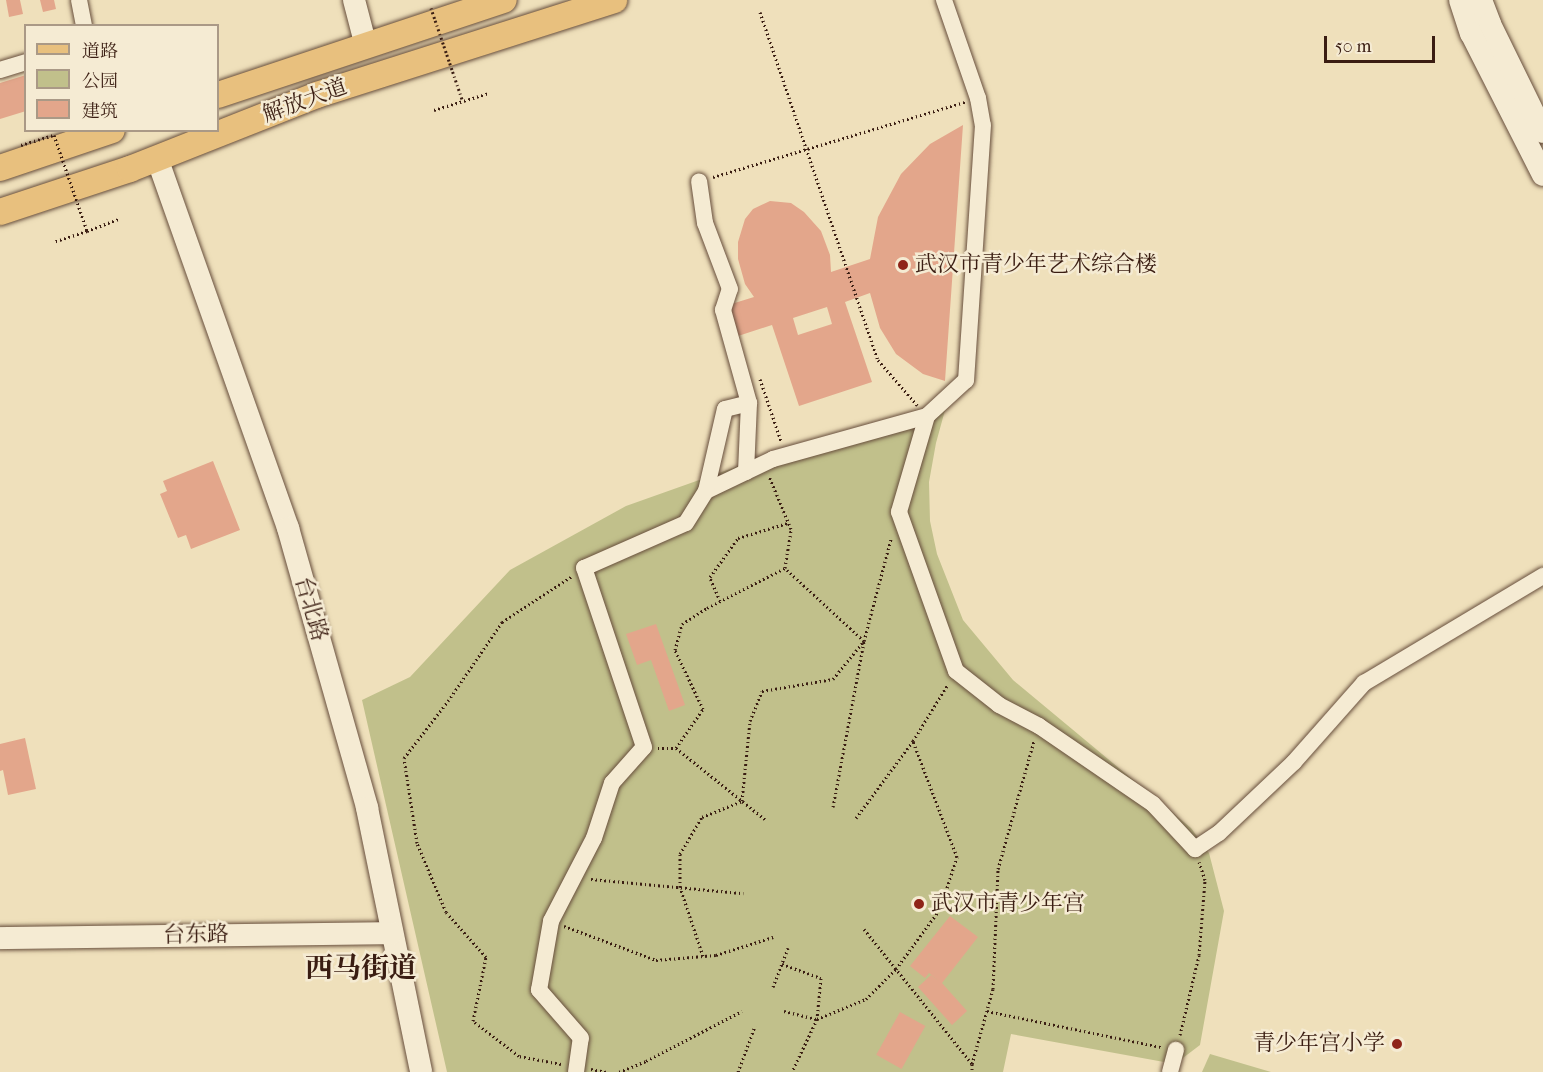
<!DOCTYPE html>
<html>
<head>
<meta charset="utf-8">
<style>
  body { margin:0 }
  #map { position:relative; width:1543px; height:1072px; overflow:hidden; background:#efe0bb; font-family:"IM FELL French Canon","Noto Serif SC",serif }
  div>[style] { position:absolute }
  .green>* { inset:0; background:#c1c08b }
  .building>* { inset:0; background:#e3a68b; transform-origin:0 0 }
  .path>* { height:3px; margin-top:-1.5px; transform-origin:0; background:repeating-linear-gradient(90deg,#3a1d12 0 1.5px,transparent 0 4.5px) }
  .roads { filter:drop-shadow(0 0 2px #674e3c) drop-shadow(0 0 2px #674e3c) }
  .street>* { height:16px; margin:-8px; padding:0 8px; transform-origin:8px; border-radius:8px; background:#f5ebd3 }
  .secondary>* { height:22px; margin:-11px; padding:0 11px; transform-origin:11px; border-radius:11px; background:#f5ebd3 }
  .primary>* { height:26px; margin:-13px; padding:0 13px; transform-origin:13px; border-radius:13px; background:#e8c07e }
  .path-bridge>* { height:3px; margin-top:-1.5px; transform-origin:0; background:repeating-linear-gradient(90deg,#3a1d12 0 1.5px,transparent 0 4.5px) }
  .dots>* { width:16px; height:16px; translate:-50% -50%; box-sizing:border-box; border:3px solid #f5ebd3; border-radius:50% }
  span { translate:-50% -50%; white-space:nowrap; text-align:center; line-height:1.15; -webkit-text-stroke:5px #f5ebd3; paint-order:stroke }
  .street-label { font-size:22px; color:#3a1d12 }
  .poi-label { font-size:22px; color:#3a1d12 }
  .left { translate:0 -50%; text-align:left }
  .right { translate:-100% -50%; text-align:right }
  .district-label { font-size:28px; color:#3a1d12; font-weight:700 }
  .legend { position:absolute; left:24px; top:24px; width:195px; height:108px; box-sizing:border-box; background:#f5ebd3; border:2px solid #aa9986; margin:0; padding:8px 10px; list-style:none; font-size:18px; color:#3a1d12 }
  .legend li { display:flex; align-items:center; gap:12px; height:30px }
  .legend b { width:30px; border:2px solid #aa9986 }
  .scale { position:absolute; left:1324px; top:36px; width:111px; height:27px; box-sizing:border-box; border:3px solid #3a1d12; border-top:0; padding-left:8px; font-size:18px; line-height:21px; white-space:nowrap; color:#3a1d12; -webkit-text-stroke:4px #f5ebd3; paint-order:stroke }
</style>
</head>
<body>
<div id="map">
  <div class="green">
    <i style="clip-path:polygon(947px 403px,936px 443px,929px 482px,930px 521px,937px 554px,963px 620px,1013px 680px,1191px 828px,1209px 853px,1224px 911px,1200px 1045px,1175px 1064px,1011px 1034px,1003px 1072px,447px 1072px,362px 700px,410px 677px,510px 570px,626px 506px,764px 457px)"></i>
    <i style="clip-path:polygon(1210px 1054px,1271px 1072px,1202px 1072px)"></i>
  </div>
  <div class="building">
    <i style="clip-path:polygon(6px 0,20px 0,23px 14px,9px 17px)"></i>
    <i style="clip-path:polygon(40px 0,54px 0,56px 9px,43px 12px)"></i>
    <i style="clip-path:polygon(26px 75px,26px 111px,0 119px,0 83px)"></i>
    <i style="clip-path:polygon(evenodd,963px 125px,945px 381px,923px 374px,896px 354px,880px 328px,870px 293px,845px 302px,872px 382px,799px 406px,772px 325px,735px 337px,725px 306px,754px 297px,745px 284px,738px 259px,738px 242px,745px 219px,753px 209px,770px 201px,791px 203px,804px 212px,821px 231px,830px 255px,831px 272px,870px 259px,878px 217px,901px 174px,930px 144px,963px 125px,827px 307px,832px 324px,798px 335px,793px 318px,827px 307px)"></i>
    <i style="clip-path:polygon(213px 461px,240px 530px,191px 549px,186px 535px,178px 538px,160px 494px,167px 491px,163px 481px)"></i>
    <i style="clip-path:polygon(656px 624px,685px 705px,669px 711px,651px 660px,637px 665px,626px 634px)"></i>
    <i style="clip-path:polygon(25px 738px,36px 789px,8px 795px,3px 770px,0 771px,0 744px)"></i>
    <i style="clip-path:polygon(950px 916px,978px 937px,942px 983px,967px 1011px,952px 1025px,918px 987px,931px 975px,939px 981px,929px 973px,925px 978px,910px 966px)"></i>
    <i style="left:900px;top:1012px;width:29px;height:49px;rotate:29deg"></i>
  </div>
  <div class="path">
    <i style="left:760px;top:12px;width:367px;rotate:71.3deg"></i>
    <i style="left:878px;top:360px;width:60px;rotate:49.1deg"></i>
    <i style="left:434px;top:110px;width:58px;rotate:-17.2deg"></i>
    <i style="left:713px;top:177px;width:263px;rotate:-16.6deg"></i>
    <i style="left:87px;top:231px;width:34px;rotate:-21deg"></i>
    <i style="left:760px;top:379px;width:65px;rotate:71.3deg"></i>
    <i style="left:720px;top:601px;width:26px;rotate:-113deg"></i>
    <i style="left:710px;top:577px;width:48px;rotate:-54.3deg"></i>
    <i style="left:738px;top:538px;width:52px;rotate:-16.7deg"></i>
    <i style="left:658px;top:748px;width:18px"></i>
    <i style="left:676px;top:748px;width:115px;rotate:38.7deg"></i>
    <i style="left:676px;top:748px;width:47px;rotate:-55.3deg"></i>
    <i style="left:703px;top:709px;width:65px;rotate:-115.4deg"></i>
    <i style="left:675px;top:650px;width:27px;rotate:-75deg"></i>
    <i style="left:682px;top:624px;width:30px;rotate:-33deg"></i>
    <i style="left:707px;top:608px;width:88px;rotate:-27.1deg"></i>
    <i style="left:833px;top:807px;width:169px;rotate:-79.4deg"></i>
    <i style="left:864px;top:641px;width:106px;rotate:-75.2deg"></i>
    <i style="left:856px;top:818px;width:96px;rotate:-53.5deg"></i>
    <i style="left:913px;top:741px;width:67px;rotate:-58.4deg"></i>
    <i style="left:591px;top:879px;width:153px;rotate:5.3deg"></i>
    <i style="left:564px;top:926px;width:98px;rotate:20.3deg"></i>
    <i style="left:656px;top:960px;width:60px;rotate:-4.8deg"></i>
    <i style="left:716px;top:955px;width:60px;rotate:-17.5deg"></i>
    <i style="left:864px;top:929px;width:173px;rotate:51.3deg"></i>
    <i style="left:972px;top:1064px;width:8px;rotate:90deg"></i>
    <i style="left:703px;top:956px;width:73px;rotate:-108.4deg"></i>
    <i style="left:680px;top:887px;width:33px;rotate:-90deg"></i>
    <i style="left:680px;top:854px;width:43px;rotate:-59.3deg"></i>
    <i style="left:702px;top:817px;width:43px;rotate:-21.8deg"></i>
    <i style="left:742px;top:801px;width:80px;rotate:-84.3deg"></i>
    <i style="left:750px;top:721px;width:32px;rotate:-68deg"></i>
    <i style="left:762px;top:691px;width:72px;rotate:-9.6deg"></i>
    <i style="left:833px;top:679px;width:49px;rotate:-50.8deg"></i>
    <i style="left:864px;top:641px;width:108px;rotate:-137.3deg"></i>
    <i style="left:785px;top:568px;width:39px;rotate:-81deg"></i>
    <i style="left:791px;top:529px;width:57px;rotate:-112.5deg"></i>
    <i style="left:782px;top:964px;width:41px;rotate:19.7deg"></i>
    <i style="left:821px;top:978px;width:41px;rotate:95.6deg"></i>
    <i style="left:817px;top:1019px;width:53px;rotate:-22.2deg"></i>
    <i style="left:866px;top:999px;width:42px;rotate:-45deg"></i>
    <i style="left:896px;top:969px;width:74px;rotate:-53.7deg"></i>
    <i style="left:940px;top:909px;width:55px;rotate:-71.9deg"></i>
    <i style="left:957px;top:857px;width:124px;rotate:-110.8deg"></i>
    <i style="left:773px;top:987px;width:42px;rotate:-69deg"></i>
    <i style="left:784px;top:1011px;width:34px;rotate:14deg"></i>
    <i style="left:817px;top:1019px;width:59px;rotate:115.3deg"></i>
    <i style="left:987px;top:1011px;width:178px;rotate:11.7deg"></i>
    <i style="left:1180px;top:1035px;width:82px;rotate:-76.6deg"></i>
    <i style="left:1199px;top:955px;width:75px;rotate:-85.4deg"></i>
    <i style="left:1205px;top:880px;width:19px;rotate:-108deg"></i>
    <i style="left:561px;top:1064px;width:43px;rotate:-169.2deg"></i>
    <i style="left:519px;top:1056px;width:58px;rotate:-142.7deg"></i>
    <i style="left:473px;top:1021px;width:65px;rotate:-78.5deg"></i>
    <i style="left:486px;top:957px;width:60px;rotate:-131.6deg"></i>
    <i style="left:446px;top:912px;width:75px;rotate:-112.8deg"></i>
    <i style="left:417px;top:843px;width:86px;rotate:-98.7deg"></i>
    <i style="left:404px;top:758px;width:72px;rotate:-52.3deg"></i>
    <i style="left:448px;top:701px;width:96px;rotate:-55.6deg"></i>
    <i style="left:502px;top:622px;width:84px;rotate:-33.3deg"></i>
    <i style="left:972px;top:1064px;width:78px;rotate:-74.4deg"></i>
    <i style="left:993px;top:989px;width:120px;rotate:-87.6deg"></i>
    <i style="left:998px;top:869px;width:133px;rotate:-74.3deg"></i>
    <i style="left:591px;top:1069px;width:16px;rotate:11deg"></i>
    <i style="left:619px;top:1072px;width:29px;rotate:-22deg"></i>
    <i style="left:646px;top:1061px;width:108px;rotate:-27.5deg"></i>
    <i style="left:738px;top:1072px;width:49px;rotate:-69.7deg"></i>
  </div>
  <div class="roads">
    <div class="street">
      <i style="left:79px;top:0;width:26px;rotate:79deg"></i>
      <i style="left:944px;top:0;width:104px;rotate:70.9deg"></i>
      <i style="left:978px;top:98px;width:27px;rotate:80deg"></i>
      <i style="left:983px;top:125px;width:256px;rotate:93.8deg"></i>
      <i style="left:966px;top:380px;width:53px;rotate:137.3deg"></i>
      <i style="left:927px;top:416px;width:100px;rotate:106.3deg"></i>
      <i style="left:899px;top:512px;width:169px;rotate:70.3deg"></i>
      <i style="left:956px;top:671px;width:55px;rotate:38.3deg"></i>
      <i style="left:999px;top:705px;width:45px;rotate:27.7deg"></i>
      <i style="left:1039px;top:726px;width:138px;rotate:34.4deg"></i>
      <i style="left:1153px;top:804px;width:62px;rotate:47deg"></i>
      <i style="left:1195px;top:849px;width:29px;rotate:-34deg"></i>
      <i style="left:1219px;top:833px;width:103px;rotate:-43.4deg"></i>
      <i style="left:1294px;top:762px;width:106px;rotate:-48.5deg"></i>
      <i style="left:1364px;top:683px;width:209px;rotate:-30.9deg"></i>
      <i style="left:0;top:70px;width:27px;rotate:-17deg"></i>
      <i style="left:746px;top:472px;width:69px;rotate:-87.5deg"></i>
      <i style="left:706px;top:491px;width:74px;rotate:-25.5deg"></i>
      <i style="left:773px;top:459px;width:160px;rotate:-15.6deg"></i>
      <i style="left:576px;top:1072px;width:34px;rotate:-82deg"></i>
      <i style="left:581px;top:1038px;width:64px;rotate:-131.2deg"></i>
      <i style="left:539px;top:990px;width:70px;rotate:-80.1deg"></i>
      <i style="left:551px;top:921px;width:93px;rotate:-62.6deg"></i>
      <i style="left:594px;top:838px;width:58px;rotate:-71.9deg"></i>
      <i style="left:612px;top:783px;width:48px;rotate:-48.4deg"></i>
      <i style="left:644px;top:747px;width:189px;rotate:-108.5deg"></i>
      <i style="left:584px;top:568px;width:111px;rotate:-23.8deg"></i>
      <i style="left:686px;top:523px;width:38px;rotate:-58deg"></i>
      <i style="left:706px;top:491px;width:84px;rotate:-77deg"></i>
      <i style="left:725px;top:409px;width:25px;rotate:-14deg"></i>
      <i style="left:749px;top:403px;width:97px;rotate:-105.6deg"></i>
      <i style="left:723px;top:310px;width:22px;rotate:-72deg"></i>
      <i style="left:730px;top:289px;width:71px;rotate:-110.7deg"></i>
      <i style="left:705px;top:223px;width:42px;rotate:-98.1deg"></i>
      <i style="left:1170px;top:1072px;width:23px;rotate:-75deg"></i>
    </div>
    <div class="secondary">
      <i style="left:354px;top:0;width:48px;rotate:75.4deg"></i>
      <i style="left:1460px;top:0;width:35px;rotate:72deg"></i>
      <i style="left:1471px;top:33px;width:159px;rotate:63.1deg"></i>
      <i style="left:1481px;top:0;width:26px;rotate:69deg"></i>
      <i style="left:1490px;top:24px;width:120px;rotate:63.9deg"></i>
      <i style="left:157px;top:158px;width:393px;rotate:70.5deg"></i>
      <i style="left:288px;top:528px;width:291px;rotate:74.2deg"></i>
      <i style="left:367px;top:808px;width:269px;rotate:78.4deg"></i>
      <i style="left:0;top:938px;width:391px;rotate:-0.7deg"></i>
    </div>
    <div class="primary">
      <i style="left:218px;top:95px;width:301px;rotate:-18.4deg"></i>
      <i style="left:0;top:168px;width:118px;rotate:-18.7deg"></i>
      <i style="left:0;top:212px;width:137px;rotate:-18.3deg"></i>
      <i style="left:130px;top:169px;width:201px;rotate:-21.6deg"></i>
      <i style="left:317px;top:95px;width:312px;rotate:-17.7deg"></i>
    </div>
  </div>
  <div class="path-bridge">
    <i style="left:431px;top:8px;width:99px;rotate:71.2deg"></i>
    <i style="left:21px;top:145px;width:34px;rotate:-17deg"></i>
    <i style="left:54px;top:135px;width:102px;rotate:71deg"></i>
    <i style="left:87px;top:231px;width:35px;rotate:162deg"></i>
  </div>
  <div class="dots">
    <i style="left:903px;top:265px;background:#8f2418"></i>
    <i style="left:919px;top:904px;background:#8f2418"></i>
    <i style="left:1397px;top:1044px;background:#8f2418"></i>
  </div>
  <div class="street-label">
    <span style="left:305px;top:101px;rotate:-20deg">解放大道</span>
    <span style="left:311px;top:609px;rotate:74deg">台北路</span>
    <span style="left:196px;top:935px;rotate:-1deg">台东路</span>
  </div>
  <div class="poi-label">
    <span class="left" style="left:915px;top:265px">武汉市青少年艺术综合楼</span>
    <span class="left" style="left:931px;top:904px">武汉市青少年宫</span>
    <span class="right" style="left:1385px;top:1044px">青少年宫小学</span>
  </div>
  <div class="district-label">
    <span style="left:361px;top:968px">西马街道</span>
  </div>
  <ul class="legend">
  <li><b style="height:8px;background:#e8c07e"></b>道路</li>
  <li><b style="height:16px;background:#c1c08b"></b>公园</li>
  <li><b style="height:16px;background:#e3a68b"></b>建筑</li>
  </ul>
  <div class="scale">50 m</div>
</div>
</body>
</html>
